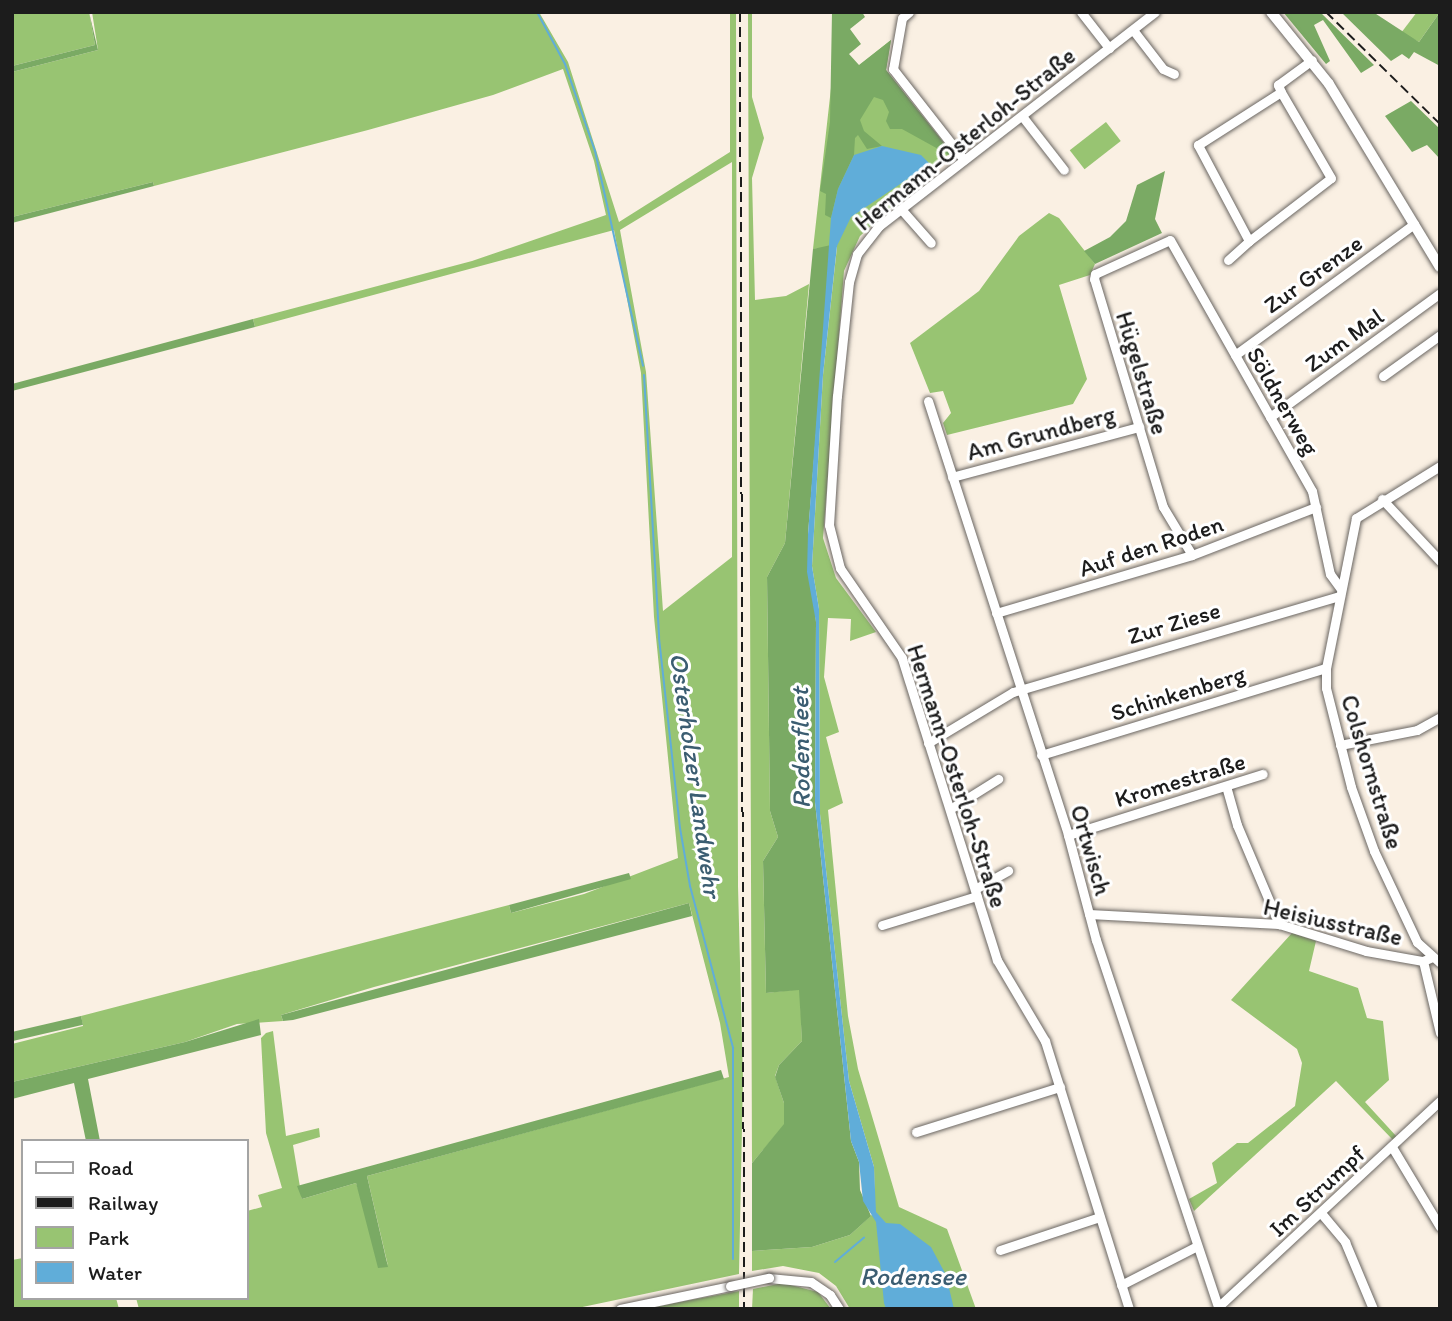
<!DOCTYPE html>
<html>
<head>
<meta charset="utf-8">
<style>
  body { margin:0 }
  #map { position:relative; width:1452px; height:1321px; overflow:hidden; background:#faf0e3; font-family:Itim,sans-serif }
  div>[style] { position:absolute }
  .green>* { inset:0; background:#98c472; transform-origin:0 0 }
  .forest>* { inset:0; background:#7aaa64; transform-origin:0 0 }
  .water>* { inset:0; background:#60add9 }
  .stream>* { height:2px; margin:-1px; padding:0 1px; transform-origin:1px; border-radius:1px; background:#60add9 }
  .roads { filter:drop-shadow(0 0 2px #6a6662) drop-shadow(0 0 2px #6a6662) }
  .minor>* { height:9px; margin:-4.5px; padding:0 4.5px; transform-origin:4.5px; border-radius:4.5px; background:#fff }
  .major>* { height:10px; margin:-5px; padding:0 5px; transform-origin:5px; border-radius:5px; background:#fff }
  .rail>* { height:2px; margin-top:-1px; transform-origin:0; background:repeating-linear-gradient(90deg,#1c1c1c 0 10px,transparent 0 15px) }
  .bridges { filter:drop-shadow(0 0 2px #6a6662) drop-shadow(0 0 2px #6a6662) }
  .minor-bridge>* { height:9px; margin:-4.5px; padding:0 4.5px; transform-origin:4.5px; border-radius:4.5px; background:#fff }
  span { translate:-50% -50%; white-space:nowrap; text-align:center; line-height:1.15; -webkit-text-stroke:6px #fff; paint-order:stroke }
  .street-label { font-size:24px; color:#1c1c1c }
  .water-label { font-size:26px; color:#3b5d71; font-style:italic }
  .frame { position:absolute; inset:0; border:14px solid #1c1c1c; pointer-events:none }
  .legend { position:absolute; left:21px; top:1139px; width:228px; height:161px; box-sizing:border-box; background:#fff; border:2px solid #a4a4a4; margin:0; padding:9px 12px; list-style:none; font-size:21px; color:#1c1c1c }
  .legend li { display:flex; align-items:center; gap:14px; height:35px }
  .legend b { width:35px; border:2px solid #a4a4a4 }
</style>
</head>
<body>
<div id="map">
  <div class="green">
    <i style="clip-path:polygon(12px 12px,89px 12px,95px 45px,12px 66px)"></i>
    <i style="clip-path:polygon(evenodd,92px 12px,539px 12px,568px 62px,619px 222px,730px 152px,730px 12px,736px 12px,738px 886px,743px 1078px,739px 1274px,573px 1309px,139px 1309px,136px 1298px,247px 1298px,247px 1211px,262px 1207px,258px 1195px,282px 1188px,266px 1133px,261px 1038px,266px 1033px,273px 1031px,286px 1136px,319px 1128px,320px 1137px,293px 1145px,302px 1199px,356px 1183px,388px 1266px,367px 1176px,729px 1077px,720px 1023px,689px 903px,374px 987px,281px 1015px,283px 1021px,237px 1024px,185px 1042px,12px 1082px,12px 1044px,83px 1026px,81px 1016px,509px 905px,511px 913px,584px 894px,678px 858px,654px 617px,641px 373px,614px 230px,255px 327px,253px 319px,472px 261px,606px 215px,594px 161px,563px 69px,493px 95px,368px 130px,154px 186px,153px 182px,12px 217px,12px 72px,98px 50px,92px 12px,732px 162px,732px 557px,663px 611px,646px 372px,620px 230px,732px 162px)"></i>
    <i style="clip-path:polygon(748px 12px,752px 12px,752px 97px,764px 138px,752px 178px,755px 300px,786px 296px,809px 284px,785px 543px,767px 577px,770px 811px,778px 837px,763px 861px,766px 993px,800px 989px,802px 1041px,779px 1065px,775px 1076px,784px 1103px,785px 1124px,752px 1163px)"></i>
    <i style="clip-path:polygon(1417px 12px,1440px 12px,1419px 42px,1401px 33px)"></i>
    <i style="clip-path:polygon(891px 40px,886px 70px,951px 152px,860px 236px,844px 271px,823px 538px,836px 578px,876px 632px,850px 641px,851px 619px,828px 618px,824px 677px,839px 732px,826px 737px,843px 803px,828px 810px,848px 1016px,858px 1069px,899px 1207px,947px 1229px,976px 1309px,850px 1309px,836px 1286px,819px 1273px,783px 1266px,752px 1271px,752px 1251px,812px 1247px,850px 1235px,875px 1212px,874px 1167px,849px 1081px,820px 814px,819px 609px,812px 566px,823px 375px,837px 247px,813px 249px,831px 88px)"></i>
    <i style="left:1106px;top:122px;width:24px;height:46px;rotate:52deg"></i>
    <i style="clip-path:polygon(1049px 213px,1059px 218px,1095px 264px,1090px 275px,1059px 285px,1087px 379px,1073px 404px,947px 435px,943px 423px,951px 413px,943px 391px,930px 393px,910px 343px,979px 291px,1019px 236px)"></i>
    <i style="clip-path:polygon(1292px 933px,1316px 941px,1309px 971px,1358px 988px,1367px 1018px,1383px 1021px,1389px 1080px,1365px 1102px,1397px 1137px,1393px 1140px,1336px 1081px,1194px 1211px,1189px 1199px,1217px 1183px,1212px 1163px,1237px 1143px,1248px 1143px,1295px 1106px,1302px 1063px,1297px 1049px,1231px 1000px)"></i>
    <i style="clip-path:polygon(23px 1258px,23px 1298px,116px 1298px,119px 1309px,12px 1309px,12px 1260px)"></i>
    <i style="clip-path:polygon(783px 1283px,818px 1292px,831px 1309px,752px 1309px,753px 1289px)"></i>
    <i style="clip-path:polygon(739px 1291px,739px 1309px,646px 1309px,675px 1303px)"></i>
  </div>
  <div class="forest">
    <i style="clip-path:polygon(89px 12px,98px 50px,12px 72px,12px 66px,95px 45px)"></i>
    <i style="clip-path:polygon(832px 12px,862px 12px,865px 17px,850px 29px,861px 44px,849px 54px,859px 65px,891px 40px,886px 70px,951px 152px,949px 155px,902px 129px,890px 129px,886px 121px,889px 112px,883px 100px,874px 97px,860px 120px,864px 131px,882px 146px,867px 149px,858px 135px,855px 138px,854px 155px,838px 189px,831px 218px,825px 215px,826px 194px,820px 191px,830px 122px)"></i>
    <i style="clip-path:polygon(1283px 12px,1320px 12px,1374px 65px,1361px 73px,1323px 20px,1314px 25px,1330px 61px,1326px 64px)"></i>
    <i style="clip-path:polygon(1341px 12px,1373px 12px,1419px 42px,1440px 12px,1440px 66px,1414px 52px,1409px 59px,1402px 54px,1391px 61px)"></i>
    <i style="clip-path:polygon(1411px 101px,1440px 129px,1440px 159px,1427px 145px,1412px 152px,1385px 116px)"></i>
    <i style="clip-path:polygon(1165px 171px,1155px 219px,1162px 233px,1095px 264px,1084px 251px,1110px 237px,1126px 221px,1137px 185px)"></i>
    <i style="clip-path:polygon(153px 182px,154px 186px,12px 223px,12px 217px)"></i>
    <i style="clip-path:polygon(831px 245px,808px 534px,816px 622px,815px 802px,851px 1141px,859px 1162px,860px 1190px,871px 1216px,850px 1235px,812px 1247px,752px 1251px,752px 1163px,784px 1124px,784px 1103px,775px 1077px,779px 1065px,802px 1041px,799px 990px,766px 993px,763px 861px,778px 837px,770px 811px,767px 577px,785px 543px,813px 249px)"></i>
    <i style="clip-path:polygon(253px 319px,255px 327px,12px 391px,12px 384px)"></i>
    <i style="clip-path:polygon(629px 873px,631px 879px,511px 913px,509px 905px)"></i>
    <i style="clip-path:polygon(689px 903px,692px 916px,293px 1020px,283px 1021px,281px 1015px)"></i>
    <i style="left:81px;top:1016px;width:9px;height:71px;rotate:77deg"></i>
    <i style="clip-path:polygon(259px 1019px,261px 1035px,88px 1079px,100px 1141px,86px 1141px,74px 1083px,12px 1099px,12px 1082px,185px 1042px)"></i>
    <i style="clip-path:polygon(721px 1070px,724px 1079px,367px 1176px,388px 1267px,378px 1268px,356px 1183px,302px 1199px,297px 1186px)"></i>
  </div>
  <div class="water">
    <i style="clip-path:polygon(882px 146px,921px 155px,930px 164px,851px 217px,837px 246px,823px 375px,812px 566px,819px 609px,820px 814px,849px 1081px,874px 1167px,876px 1212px,886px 1223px,900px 1224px,931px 1247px,946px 1275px,954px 1309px,886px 1309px,884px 1303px,876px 1222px,863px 1201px,859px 1162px,851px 1141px,815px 802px,816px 622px,807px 572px,808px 534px,831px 218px,838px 189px,854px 155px)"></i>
  </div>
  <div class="stream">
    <i style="left:537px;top:12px;width:59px;rotate:61.7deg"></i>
    <i style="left:565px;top:64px;width:92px;rotate:71deg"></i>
    <i style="left:595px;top:151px;width:220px;rotate:77.4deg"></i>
    <i style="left:644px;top:375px;width:263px;rotate:86.7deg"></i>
    <i style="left:659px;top:638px;width:191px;rotate:83.7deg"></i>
    <i style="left:680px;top:828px;width:59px;rotate:80.2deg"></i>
    <i style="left:690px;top:886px;width:168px;rotate:75.1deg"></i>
    <i style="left:733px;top:1048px;width:211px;rotate:90deg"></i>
    <i style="left:835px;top:1262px;width:38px;rotate:-40deg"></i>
  </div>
  <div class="roads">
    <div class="minor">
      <i style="left:909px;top:12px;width:9px;rotate:139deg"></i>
      <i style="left:902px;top:18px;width:52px;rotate:100deg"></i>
      <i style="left:893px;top:69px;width:115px;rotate:52deg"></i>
      <i style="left:1081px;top:12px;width:46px;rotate:52.1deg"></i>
      <i style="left:1133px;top:30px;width:49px;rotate:52.4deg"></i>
      <i style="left:1163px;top:69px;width:12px;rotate:24deg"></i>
      <i style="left:1022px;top:116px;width:68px;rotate:52.1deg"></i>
      <i style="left:901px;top:209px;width:45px;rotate:48.6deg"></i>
      <i style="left:1249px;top:241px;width:103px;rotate:-37.5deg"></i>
      <i style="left:1331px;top:178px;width:99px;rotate:-120.2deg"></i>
      <i style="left:1228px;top:260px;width:28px;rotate:-42deg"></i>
      <i style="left:1249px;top:241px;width:109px;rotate:-118deg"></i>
      <i style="left:1198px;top:145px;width:98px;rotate:-32.6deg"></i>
      <i style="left:1281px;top:92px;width:8px;rotate:-113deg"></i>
      <i style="left:1278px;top:85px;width:42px;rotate:-36.3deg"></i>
      <i style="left:1235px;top:355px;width:222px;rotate:-36.2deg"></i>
      <i style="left:1383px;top:376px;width:70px;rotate:-35.7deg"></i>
      <i style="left:928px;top:401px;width:456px;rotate:72.1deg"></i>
      <i style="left:1068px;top:835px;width:109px;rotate:75.1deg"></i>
      <i style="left:1096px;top:940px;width:389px;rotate:71.6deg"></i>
      <i style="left:1270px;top:417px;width:210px;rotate:-36.1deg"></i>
      <i style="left:1440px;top:466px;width:99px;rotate:148.2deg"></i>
      <i style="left:1356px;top:518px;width:153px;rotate:101.3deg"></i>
      <i style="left:1326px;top:668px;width:20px;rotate:90deg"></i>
      <i style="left:1326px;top:688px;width:102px;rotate:75.8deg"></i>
      <i style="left:1351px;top:787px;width:68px;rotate:70.2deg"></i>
      <i style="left:1374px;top:851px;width:101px;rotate:64.7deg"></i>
      <i style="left:1417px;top:942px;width:31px;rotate:42deg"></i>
      <i style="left:952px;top:477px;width:194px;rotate:-15deg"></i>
      <i style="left:1382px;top:499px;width:85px;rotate:46.9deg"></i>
      <i style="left:1192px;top:555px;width:56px;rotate:-121.1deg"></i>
      <i style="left:1163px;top:507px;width:238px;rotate:-106.8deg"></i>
      <i style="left:1094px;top:279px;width:5px;rotate:-79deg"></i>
      <i style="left:1095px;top:274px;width:82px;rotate:-24.4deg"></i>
      <i style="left:1170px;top:240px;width:288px;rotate:60.5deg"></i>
      <i style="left:1312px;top:491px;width:85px;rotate:77.8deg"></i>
      <i style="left:1330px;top:574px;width:19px;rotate:54deg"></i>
      <i style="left:996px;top:613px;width:204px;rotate:-16.5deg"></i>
      <i style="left:1192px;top:555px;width:133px;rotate:-21.2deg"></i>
      <i style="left:928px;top:743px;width:99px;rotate:-31deg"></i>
      <i style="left:1013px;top:692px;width:341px;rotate:-16.4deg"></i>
      <i style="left:1340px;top:745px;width:78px;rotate:-11deg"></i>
      <i style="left:1417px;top:730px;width:26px;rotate:-29deg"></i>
      <i style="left:1041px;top:755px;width:298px;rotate:-17deg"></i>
      <i style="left:1226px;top:786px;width:41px;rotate:74.2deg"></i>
      <i style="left:1237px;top:825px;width:108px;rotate:67deg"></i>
      <i style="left:950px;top:809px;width:57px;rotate:-32deg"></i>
      <i style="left:1068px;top:835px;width:204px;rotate:-17.4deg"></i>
      <i style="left:975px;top:889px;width:38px;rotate:-29deg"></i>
      <i style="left:1089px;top:914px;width:190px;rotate:3deg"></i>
      <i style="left:1279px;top:924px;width:91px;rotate:17.2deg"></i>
      <i style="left:1366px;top:951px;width:58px;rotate:10deg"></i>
      <i style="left:1423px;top:961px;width:8px;rotate:-23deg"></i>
      <i style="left:882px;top:925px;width:99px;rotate:-17deg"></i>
      <i style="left:1423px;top:961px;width:74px;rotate:76.7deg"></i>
      <i style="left:916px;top:1132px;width:151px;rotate:-17.4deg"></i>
      <i style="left:1392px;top:1147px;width:93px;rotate:59deg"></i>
      <i style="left:1321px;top:1213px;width:38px;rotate:50deg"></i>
      <i style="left:1345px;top:1242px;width:73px;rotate:67.3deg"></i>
      <i style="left:1000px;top:1250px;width:105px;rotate:-18.3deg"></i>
      <i style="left:769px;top:1278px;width:42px;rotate:5.4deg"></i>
      <i style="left:811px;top:1282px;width:23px;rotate:34deg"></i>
      <i style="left:830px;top:1295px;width:17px;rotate:57deg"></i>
      <i style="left:1121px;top:1285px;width:85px;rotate:-27.2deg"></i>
      <i style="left:1218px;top:1307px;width:303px;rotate:-42.9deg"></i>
      <i style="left:620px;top:1309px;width:112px;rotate:-11.8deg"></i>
      <i style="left:1129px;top:1309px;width:281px;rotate:-107.4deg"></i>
      <i style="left:1045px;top:1041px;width:94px;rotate:-120.7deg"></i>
      <i style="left:997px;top:960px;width:317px;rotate:-107.5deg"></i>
      <i style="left:902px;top:658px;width:109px;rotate:-124.6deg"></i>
      <i style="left:840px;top:568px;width:44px;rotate:-104.3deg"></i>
      <i style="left:829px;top:525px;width:129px;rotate:-86.5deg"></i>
      <i style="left:837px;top:396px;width:115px;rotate:-84deg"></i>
      <i style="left:849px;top:282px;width:29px;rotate:-74deg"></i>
      <i style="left:857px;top:254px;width:36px;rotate:-52deg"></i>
      <i style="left:879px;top:226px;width:349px;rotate:-37.8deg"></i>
    </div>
    <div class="major">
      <i style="left:1271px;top:12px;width:92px;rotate:51.1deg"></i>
      <i style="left:1329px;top:84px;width:214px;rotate:58.8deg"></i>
    </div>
  </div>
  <div class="rail">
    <i style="left:740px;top:12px;width:1297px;rotate:89.82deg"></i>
    <i style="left:1326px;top:12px;width:160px;rotate:44.5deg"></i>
  </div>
  <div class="bridges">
    <div class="minor-bridge">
      <i style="left:730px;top:1286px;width:40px;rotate:-12deg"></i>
    </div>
  </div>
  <div class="street-label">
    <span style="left:965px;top:139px;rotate:-39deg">Hermann-Osterloh-Straße</span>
    <span style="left:1313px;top:274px;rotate:-36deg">Zur Grenze</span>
    <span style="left:1344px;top:340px;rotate:-36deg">Zum Mal</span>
    <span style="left:1142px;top:373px;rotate:73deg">Hügelstraße</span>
    <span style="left:1283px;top:401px;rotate:60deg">Söldnerweg</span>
    <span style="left:1041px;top:433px;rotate:-15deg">Am Grundberg</span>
    <span style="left:1151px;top:546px;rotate:-18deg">Auf den Roden</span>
    <span style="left:1174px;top:623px;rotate:-17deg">Zur Ziese</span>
    <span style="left:1178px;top:693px;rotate:-17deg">Schinkenberg</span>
    <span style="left:1372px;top:772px;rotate:73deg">Colshornstraße</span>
    <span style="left:957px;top:776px;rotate:72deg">Hermann-Osterloh-Straße</span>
    <span style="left:1180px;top:780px;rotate:-17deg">Kromestraße</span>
    <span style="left:1091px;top:850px;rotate:74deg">Ortwisch</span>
    <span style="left:1333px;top:922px;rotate:13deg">Heisiusstraße</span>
    <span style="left:1317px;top:1191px;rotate:-43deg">Im Strumpf</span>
  </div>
  <div class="water-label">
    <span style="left:801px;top:748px;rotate:-91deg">Rodenfleet</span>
    <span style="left:695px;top:775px;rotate:82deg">Osterholzer Landwehr</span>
    <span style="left:913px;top:1277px">Rodensee</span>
  </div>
  <div class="frame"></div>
  <ul class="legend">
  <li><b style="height:9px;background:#fff"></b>Road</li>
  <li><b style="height:9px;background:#1c1c1c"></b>Railway</li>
  <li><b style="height:19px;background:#98c472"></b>Park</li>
  <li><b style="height:19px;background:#60add9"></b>Water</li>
  </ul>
</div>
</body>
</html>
